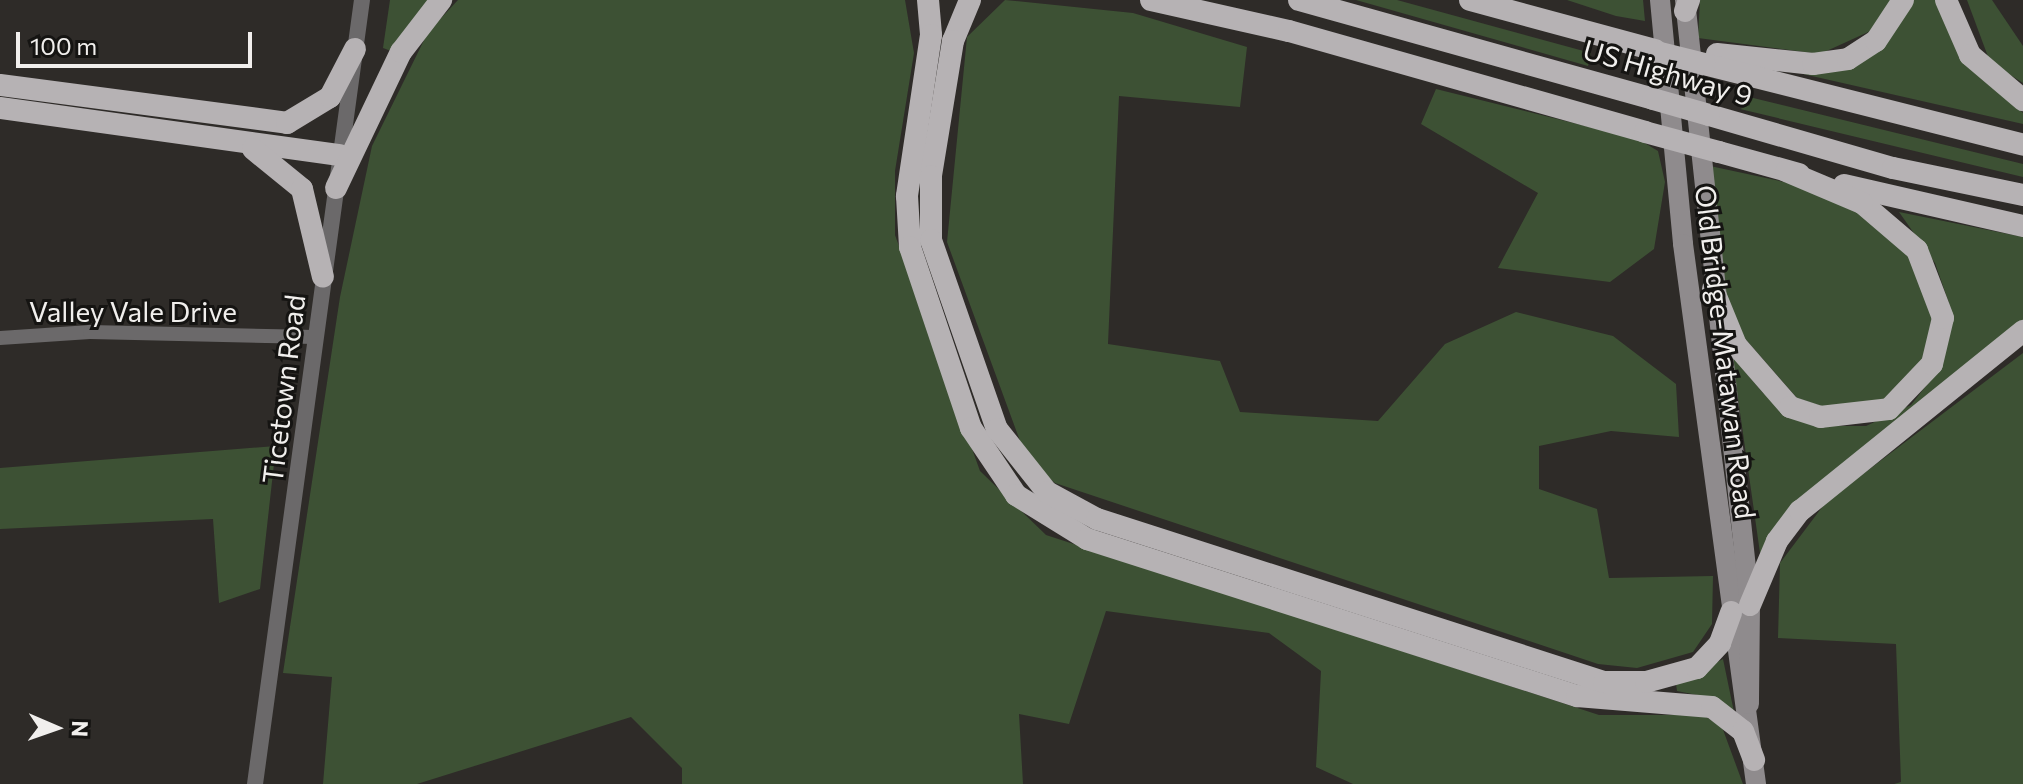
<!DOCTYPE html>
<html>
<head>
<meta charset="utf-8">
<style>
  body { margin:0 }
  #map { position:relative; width:2023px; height:784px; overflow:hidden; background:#2e2b28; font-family:Commissioner,sans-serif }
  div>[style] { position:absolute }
  .green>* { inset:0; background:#3d5134 }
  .minor>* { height:14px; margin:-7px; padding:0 7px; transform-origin:7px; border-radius:7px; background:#6b696a }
  .tertiary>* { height:16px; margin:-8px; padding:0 8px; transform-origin:8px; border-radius:8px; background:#6b696a }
  .secondary>* { height:20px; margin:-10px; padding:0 10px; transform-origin:10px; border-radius:10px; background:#8f8b8d }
  .trunk>* { height:22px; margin:-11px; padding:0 11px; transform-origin:11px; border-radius:11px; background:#b6b2b4 }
  .trunk-bridge>* { height:22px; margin:-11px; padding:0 11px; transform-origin:11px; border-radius:11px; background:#b6b2b4 }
  span { translate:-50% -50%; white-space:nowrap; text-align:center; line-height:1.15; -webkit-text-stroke:6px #151412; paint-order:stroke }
  .street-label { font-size:28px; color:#f1efed }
  .north { position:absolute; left:16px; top:688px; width:80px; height:80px; -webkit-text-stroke:6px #151412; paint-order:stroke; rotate:92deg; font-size:22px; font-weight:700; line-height:32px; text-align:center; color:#f1efed }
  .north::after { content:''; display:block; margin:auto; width:28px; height:36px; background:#f1efed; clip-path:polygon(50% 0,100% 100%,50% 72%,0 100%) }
  .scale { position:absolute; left:16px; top:32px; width:236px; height:36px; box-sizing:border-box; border:4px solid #f1efed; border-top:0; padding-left:10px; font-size:24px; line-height:28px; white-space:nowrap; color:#f1efed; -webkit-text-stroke:6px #151412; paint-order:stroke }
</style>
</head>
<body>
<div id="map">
  <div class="green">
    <i style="clip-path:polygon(390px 0,428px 0,391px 51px,383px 48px)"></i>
    <i style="clip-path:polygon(458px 0,905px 0,914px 53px,895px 171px,895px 235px,980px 471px,1046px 535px,1599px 715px,1703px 715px,1722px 727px,1743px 784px,1353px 784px,1316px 767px,1321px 671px,1269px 633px,1106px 611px,1069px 724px,1019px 714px,1023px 784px,682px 784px,682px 768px,631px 717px,417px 784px,323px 784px,332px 677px,283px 673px,340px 297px,372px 146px,428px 32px)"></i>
    <i style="clip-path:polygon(1005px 0,1133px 13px,1247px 47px,1240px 107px,1119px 96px,1108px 344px,1220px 361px,1240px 412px,1378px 421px,1445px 344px,1516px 312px,1613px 336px,1676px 384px,1679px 437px,1611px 431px,1539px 446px,1539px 489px,1597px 509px,1609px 578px,1713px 576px,1712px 624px,1693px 652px,1637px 668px,1598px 664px,1055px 483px,1027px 460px,947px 242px,967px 37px)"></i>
    <i style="clip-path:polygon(1356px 0,1397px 0,1591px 53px,1588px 66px)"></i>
    <i style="clip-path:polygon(1567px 0,1643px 0,1645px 21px,1616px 16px)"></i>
    <i style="clip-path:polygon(1700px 0,1896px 0,1877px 28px,1820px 54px,1698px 38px)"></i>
    <i style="clip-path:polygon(1912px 0,1937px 0,1958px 50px,2023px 113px,2023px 124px,1803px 74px,1891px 36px)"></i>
    <i style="clip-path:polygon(1967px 0,1992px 0,2023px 46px,2023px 83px,1990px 62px)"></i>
    <i style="clip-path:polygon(1436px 89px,1638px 139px,1658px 151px,1665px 182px,1654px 249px,1610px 282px,1498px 268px,1538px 193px,1421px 124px)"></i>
    <i style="clip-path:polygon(1745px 96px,2023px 164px,2023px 177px,1740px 109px,1750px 105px)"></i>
    <i style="clip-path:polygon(1710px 166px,1789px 183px,1859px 213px,1911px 258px,1933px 311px,1924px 360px,1889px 398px,1836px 411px,1797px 398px,1740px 333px,1726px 298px)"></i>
    <i style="clip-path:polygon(1899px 212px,2023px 237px,2023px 325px,1760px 553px,1732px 356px,1763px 393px,1824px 426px,1866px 426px,1911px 405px,1940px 368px,1949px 303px,1935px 263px)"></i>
    <i style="clip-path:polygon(2023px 353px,2023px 784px,1894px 784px,1901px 782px,1896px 644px,1778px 638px,1780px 563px,1826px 502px)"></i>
    <i style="clip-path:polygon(276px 446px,260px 589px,219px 603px,213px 519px,0 529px,0 468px)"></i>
    <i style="clip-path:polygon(1723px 659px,1734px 712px,1717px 699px,1677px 691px,1676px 684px)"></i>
  </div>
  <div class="minor">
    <i style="left:0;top:338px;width:90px;rotate:-3.8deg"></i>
    <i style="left:90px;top:332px;width:225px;rotate:1.3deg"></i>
  </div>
  <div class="tertiary">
    <i style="left:255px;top:784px;width:791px;rotate:-82.23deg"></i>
  </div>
  <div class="secondary">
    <i style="left:1660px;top:0;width:245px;rotate:84.6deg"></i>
    <i style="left:1683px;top:244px;width:545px;rotate:82.3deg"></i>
    <i style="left:1685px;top:0;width:608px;rotate:83.87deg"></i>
    <i style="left:1750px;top:605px;width:99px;rotate:90.6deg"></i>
  </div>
  <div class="trunk">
    <i style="left:928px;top:0;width:35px;rotate:85deg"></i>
    <i style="left:931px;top:35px;width:163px;rotate:98.5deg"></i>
    <i style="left:907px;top:196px;width:51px;rotate:86.6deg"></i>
    <i style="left:910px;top:247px;width:191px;rotate:71.4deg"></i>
    <i style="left:971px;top:428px;width:81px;rotate:56.1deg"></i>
    <i style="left:1016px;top:495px;width:84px;rotate:31.8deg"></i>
    <i style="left:1087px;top:539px;width:515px;rotate:17.77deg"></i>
    <i style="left:1577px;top:696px;width:135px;rotate:4.7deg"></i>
    <i style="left:1712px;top:707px;width:39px;rotate:38deg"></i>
    <i style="left:1743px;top:731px;width:31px;rotate:69deg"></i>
    <i style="left:970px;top:0;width:44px;rotate:112.5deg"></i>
    <i style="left:953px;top:41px;width:137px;rotate:99.3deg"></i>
    <i style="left:931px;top:176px;width:64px;rotate:90deg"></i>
    <i style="left:931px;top:240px;width:200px;rotate:70.8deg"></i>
    <i style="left:997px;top:429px;width:80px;rotate:51.6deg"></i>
    <i style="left:1047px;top:492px;width:57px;rotate:28.4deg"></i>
    <i style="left:1097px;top:519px;width:533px;rotate:17.82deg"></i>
    <i style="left:1604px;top:682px;width:42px"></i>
    <i style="left:1646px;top:682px;width:53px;rotate:-15.4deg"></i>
    <i style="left:1697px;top:668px;width:34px;rotate:-47deg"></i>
    <i style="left:1720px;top:643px;width:33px;rotate:-70deg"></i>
    <i style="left:1151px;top:0;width:141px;rotate:12.7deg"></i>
    <i style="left:1289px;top:31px;width:370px;rotate:15.8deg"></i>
    <i style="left:1299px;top:0;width:368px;rotate:15.6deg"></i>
    <i style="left:1470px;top:0;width:192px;rotate:15.1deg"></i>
    <i style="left:1946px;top:0;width:60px;rotate:66.4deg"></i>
    <i style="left:1970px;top:55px;width:70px;rotate:40.3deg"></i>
    <i style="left:1685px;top:11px;width:12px;rotate:-70deg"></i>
    <i style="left:1717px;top:54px;width:97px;rotate:5.9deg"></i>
    <i style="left:1813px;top:64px;width:35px;rotate:-8deg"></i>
    <i style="left:1848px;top:59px;width:33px;rotate:-33deg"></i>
    <i style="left:1876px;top:41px;width:49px;rotate:-56.6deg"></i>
    <i style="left:1704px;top:64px;width:329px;rotate:14.2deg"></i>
    <i style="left:0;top:85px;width:290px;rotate:7.5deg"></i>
    <i style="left:287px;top:123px;width:50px;rotate:-31.2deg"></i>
    <i style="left:330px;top:97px;width:54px;rotate:-62.5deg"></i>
    <i style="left:0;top:108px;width:343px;rotate:7.9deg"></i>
    <i style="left:1709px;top:115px;width:191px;rotate:16.1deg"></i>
    <i style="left:1893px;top:168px;width:133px;rotate:11.7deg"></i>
    <i style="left:253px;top:149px;width:63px;rotate:39.2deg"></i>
    <i style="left:302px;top:189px;width:90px;rotate:76.6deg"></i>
    <i style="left:1719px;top:152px;width:83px;rotate:15.4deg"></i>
    <i style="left:1844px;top:185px;width:184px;rotate:12.9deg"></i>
    <i style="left:336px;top:188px;width:151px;rotate:-64.5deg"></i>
    <i style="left:401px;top:52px;width:66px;rotate:-52.4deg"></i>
    <i style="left:1713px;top:289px;width:61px;rotate:67.7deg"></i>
    <i style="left:1736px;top:345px;width:82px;rotate:48.9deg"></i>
    <i style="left:1790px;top:407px;width:32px;rotate:18deg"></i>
    <i style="left:1820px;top:417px;width:69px;rotate:-6.6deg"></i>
    <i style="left:1889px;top:409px;width:62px;rotate:-46.3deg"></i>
    <i style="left:1932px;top:364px;width:47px;rotate:-76.6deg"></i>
    <i style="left:1943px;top:318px;width:73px;rotate:-110.9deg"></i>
    <i style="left:1917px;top:250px;width:72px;rotate:-139.5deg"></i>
    <i style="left:1862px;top:203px;width:82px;rotate:-157.2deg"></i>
    <i style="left:1750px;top:605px;width:69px;rotate:-67.1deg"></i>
    <i style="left:1777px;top:541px;width:38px;rotate:-53deg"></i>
    <i style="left:1800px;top:511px;width:287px;rotate:-38.9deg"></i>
  </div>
  <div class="trunk-bridge">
    <i style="left:1648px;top:50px;width:58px;rotate:14deg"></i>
    <i style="left:1653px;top:99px;width:58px;rotate:15.9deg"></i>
    <i style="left:1645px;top:132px;width:77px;rotate:15.1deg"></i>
  </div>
  <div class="street-label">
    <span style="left:1668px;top:72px;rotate:16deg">US Highway 9</span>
    <span style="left:133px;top:311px">Valley Vale Drive</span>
    <span style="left:1726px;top:352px;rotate:83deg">Old Bridge-Matawan Road</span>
    <span style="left:283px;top:389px;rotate:-83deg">Ticetown Road</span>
  </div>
  <div class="north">N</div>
  <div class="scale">100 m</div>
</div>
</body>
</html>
